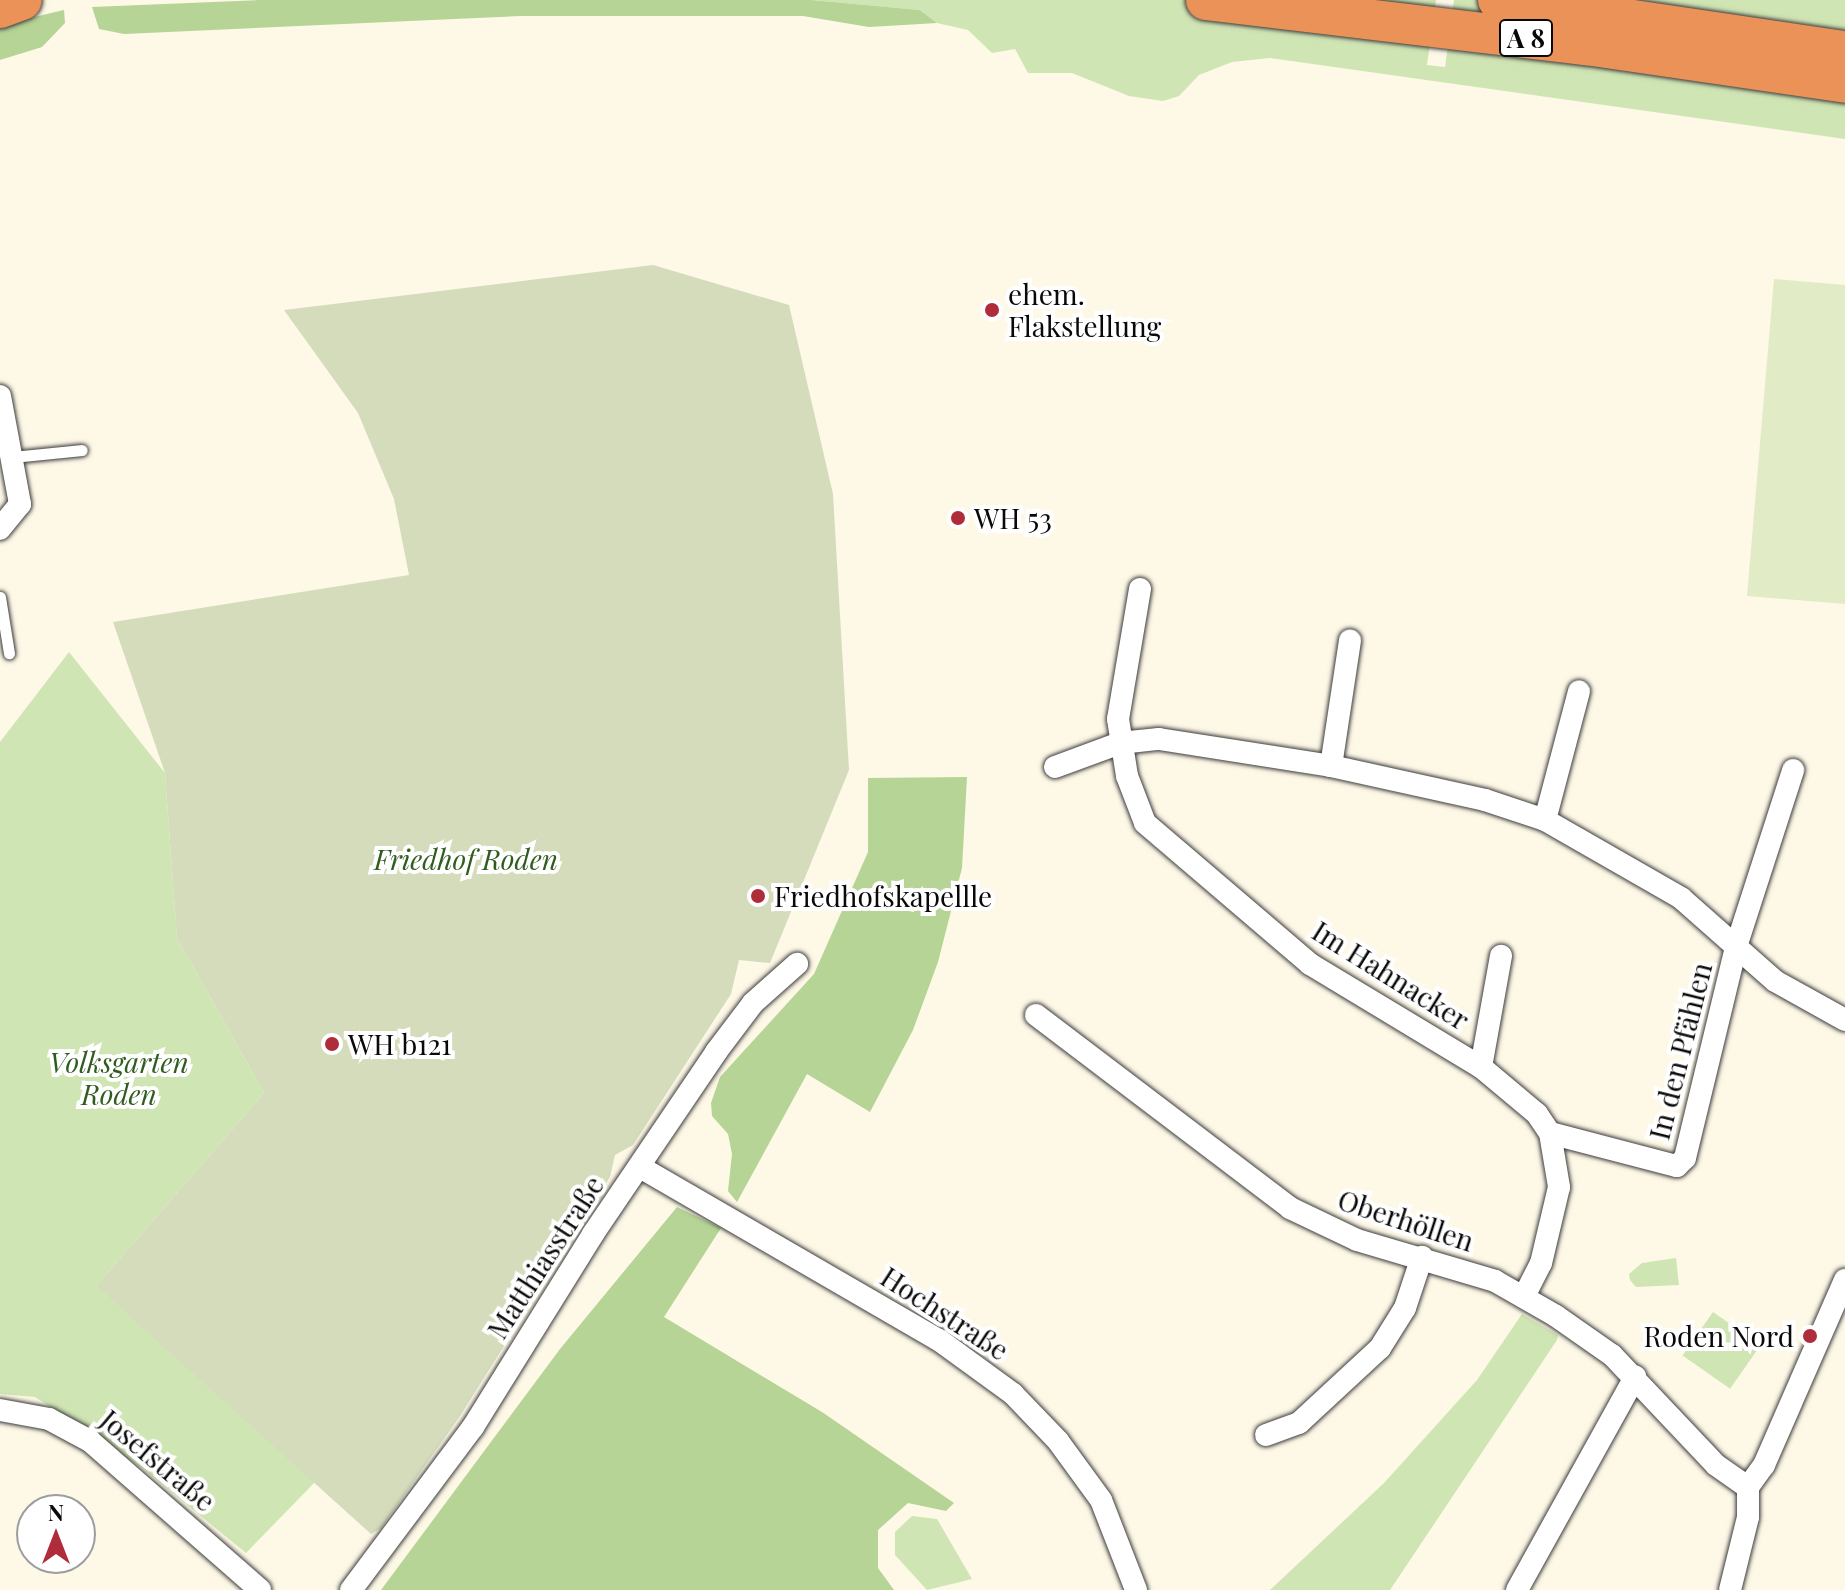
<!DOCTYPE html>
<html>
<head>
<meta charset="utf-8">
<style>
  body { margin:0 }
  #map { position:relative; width:1845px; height:1590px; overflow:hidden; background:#fef8e7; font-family:"Playfair Display",serif }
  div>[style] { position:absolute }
  .green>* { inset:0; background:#d0e5b4; transform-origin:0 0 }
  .forest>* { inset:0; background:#b5d495 }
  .cemetery>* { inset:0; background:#d4dcbc }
  .pitch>* { inset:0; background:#e1ecc6 }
  .roads { filter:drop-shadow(0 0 2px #3c3c3c) drop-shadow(0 0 2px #3c3c3c) }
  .service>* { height:11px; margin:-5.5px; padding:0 5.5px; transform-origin:5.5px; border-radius:5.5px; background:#fff }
  .minor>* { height:22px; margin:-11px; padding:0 11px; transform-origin:11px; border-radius:11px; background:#fff }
  .motorway>* { height:40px; margin:-20px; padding:0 20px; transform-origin:20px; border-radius:20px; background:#eb9258 }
  .dots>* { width:22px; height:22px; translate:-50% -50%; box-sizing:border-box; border:4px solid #fff; border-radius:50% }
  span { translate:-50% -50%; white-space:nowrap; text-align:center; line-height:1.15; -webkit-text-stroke:8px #fff; paint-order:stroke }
  .shield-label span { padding:2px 6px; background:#fff; border:2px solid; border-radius:6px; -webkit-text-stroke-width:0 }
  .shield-label { font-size:26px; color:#090909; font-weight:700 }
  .poi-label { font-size:28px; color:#090909 }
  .left { translate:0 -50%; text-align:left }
  .right { translate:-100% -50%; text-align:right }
  .park-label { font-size:28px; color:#305c1f; font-style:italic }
  .street-label { font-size:28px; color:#090909 }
  .north { position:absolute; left:16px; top:1494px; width:80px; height:80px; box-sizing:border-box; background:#fff; border:2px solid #9d9d9d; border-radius:50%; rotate:0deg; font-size:22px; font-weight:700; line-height:32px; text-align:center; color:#090909 }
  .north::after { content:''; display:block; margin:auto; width:28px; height:36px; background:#af2c3a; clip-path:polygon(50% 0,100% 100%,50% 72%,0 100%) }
</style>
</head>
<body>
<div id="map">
  <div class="green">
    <i style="clip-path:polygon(811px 0,1436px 0,1427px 65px,1445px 67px,1454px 0,1845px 0,1845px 139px,1270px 58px,1232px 62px,1199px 75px,1179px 96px,1163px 101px,1129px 96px,1072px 73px,1028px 73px,1015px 49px,992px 53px,968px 30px,937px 23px,920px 10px)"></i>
    <i style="clip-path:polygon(69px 652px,165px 773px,177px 938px,264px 1093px,96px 1286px,316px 1481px,246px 1553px,142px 1468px,35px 1397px,0 1394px,0 742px)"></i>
    <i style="clip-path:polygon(1676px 1258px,1679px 1285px,1636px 1287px,1630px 1280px,1629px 1274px,1642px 1263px)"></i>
    <i style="left:1713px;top:1312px;width:58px;height:53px;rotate:35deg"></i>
    <i style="clip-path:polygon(1522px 1314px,1558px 1335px,1557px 1340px,1390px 1590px,1270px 1590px,1384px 1483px,1477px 1380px)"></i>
    <i style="clip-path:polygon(912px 1516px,937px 1519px,972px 1579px,927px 1590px,895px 1555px,895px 1532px)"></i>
  </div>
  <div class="forest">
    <i style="clip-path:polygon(259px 0,811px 0,920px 10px,937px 23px,869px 27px,803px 16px,521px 16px,124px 34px,99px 29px,92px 7px)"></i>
    <i style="clip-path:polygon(64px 10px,65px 23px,42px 47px,0 60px,0 25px)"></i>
    <i style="clip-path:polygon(967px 777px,962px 868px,938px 962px,913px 1030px,870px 1112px,807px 1074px,737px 1202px,728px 1191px,732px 1154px,728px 1134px,712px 1116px,711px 1103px,720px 1077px,814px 974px,868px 852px,868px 778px)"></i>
    <i style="clip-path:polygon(677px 1207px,721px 1228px,664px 1317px,822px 1412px,954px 1503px,946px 1511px,908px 1503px,878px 1530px,878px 1568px,894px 1590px,381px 1590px,560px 1349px)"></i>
  </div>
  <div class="cemetery">
    <i style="clip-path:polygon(653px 265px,789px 305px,833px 494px,849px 770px,770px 963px,739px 960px,731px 994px,633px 1145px,615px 1155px,610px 1177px,460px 1416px,381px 1528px,371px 1534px,96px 1286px,264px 1093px,177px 938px,165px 773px,113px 622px,409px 575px,394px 499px,358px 413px,284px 310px)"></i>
  </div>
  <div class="pitch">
    <i style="clip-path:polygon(1774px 279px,1845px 285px,1845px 604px,1747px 596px)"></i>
  </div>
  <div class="roads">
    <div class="service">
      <i style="left:13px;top:457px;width:69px;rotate:-5.8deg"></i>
      <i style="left:0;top:597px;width:57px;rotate:80.9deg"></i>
    </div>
    <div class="minor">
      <i style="left:0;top:396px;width:110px;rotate:79.5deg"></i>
      <i style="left:20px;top:504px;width:32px;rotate:129deg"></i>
      <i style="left:1140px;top:589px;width:132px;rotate:99.6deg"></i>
      <i style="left:1118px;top:719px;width:58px;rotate:81deg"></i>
      <i style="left:1127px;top:776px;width:50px;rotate:69deg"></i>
      <i style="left:1145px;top:823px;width:217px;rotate:40.5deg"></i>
      <i style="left:1310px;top:964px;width:200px;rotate:31.1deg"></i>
      <i style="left:1481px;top:1067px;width:73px;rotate:40deg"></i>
      <i style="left:1537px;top:1114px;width:23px;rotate:56deg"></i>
      <i style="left:1550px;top:1133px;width:55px;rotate:80.5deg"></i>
      <i style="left:1559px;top:1187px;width:78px;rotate:103.3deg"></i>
      <i style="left:1541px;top:1263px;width:37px;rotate:117deg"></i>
      <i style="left:1331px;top:766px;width:127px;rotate:-81.4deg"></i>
      <i style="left:1055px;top:767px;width:69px;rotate:-20.3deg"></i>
      <i style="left:1120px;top:743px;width:39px;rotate:-6deg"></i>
      <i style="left:1159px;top:739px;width:174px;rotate:8.9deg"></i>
      <i style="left:1331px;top:766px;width:158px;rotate:12.4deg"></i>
      <i style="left:1485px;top:800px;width:63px;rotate:18.4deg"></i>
      <i style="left:1545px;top:820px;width:157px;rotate:29.8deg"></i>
      <i style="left:1681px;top:898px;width:125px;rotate:41.4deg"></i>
      <i style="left:1775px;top:981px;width:80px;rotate:29.1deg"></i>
      <i style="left:1545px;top:820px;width:133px;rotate:-75.2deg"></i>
      <i style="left:1036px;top:1015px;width:319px;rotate:37.2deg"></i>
      <i style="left:1290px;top:1208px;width:74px;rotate:25.5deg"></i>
      <i style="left:1357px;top:1240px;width:144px;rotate:16.5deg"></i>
      <i style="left:1495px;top:1281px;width:70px;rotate:29.8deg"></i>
      <i style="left:1556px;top:1316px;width:68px;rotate:34.9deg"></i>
      <i style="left:1612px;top:1355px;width:151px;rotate:46.6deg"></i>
      <i style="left:1716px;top:1465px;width:39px;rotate:35deg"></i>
      <i style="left:1481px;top:1067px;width:113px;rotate:-79.8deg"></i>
      <i style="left:1550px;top:1133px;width:131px;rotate:14.6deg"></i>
      <i style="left:1677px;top:1166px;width:11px;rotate:-45deg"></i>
      <i style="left:1685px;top:1158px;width:217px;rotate:-76.4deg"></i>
      <i style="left:1736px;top:947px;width:186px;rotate:-72.1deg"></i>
      <i style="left:640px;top:1167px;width:345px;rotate:30.1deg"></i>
      <i style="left:939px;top:1340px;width:92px;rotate:36.1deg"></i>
      <i style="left:1013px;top:1394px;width:65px;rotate:46.2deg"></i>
      <i style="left:1058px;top:1441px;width:73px;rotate:53.9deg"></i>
      <i style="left:1101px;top:1500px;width:97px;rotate:68.7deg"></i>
      <i style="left:0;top:1410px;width:50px;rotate:10.4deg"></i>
      <i style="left:49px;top:1419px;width:47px;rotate:28.2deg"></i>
      <i style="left:90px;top:1441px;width:226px;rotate:41.2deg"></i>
      <i style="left:1266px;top:1435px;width:35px;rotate:-20deg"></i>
      <i style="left:1299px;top:1423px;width:110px;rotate:-42.8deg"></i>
      <i style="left:1380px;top:1348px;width:47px;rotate:-58deg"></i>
      <i style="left:1405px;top:1308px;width:54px;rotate:-71.6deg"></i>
      <i style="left:351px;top:1590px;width:204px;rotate:-53.2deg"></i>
      <i style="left:473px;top:1427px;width:227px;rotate:-58.1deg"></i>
      <i style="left:593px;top:1234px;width:220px;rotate:-55.9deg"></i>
      <i style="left:716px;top:1052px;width:61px;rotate:-52.9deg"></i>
      <i style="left:753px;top:1003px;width:59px;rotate:-41.6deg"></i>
      <i style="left:1517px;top:1590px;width:244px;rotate:-61deg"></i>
      <i style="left:1730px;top:1590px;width:75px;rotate:-76.1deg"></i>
      <i style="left:1748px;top:1517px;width:30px;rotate:-90deg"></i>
      <i style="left:1748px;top:1487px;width:27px;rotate:-54deg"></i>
      <i style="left:1764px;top:1465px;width:202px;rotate:-66.4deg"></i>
    </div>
    <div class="motorway">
      <i style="left:1206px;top:0;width:383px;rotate:6.8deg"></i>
      <i style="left:1586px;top:45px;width:262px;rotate:8.3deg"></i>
      <i style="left:1498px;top:0;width:351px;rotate:8.4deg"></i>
      <i style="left:0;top:8px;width:23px;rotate:-20deg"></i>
    </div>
  </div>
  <div class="dots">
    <i style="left:992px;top:310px;background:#af2c3a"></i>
    <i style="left:958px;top:518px;background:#af2c3a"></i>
    <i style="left:758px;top:896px;background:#af2c3a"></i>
    <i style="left:332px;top:1044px;background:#af2c3a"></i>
    <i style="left:1810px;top:1336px;background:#af2c3a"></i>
  </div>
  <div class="shield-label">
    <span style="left:1526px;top:38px">A 8</span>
  </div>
  <div class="poi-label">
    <span class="left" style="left:1008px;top:310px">ehem.<br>Flakstellung</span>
    <span class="left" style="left:974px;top:518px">WH 53</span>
    <span class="left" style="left:774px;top:896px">Friedhofskapellle</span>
    <span class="left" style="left:348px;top:1044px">WH b121</span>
    <span class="right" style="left:1794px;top:1336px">Roden Nord</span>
  </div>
  <div class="park-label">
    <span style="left:466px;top:859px">Friedhof Roden</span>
    <span style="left:119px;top:1078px">Volksgarten<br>Roden</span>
  </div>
  <div class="street-label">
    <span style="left:1391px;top:975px;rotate:32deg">Im Hahnacker</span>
    <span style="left:1680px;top:1051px;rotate:-76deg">In den Pfählen</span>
    <span style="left:1406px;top:1220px;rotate:18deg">Oberhöllen</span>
    <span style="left:545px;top:1257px;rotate:-57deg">Matthiasstraße</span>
    <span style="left:945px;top:1313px;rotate:33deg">Hochstraße</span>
    <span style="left:158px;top:1460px;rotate:40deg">Josefstraße</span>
  </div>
  <div class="north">N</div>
</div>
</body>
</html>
